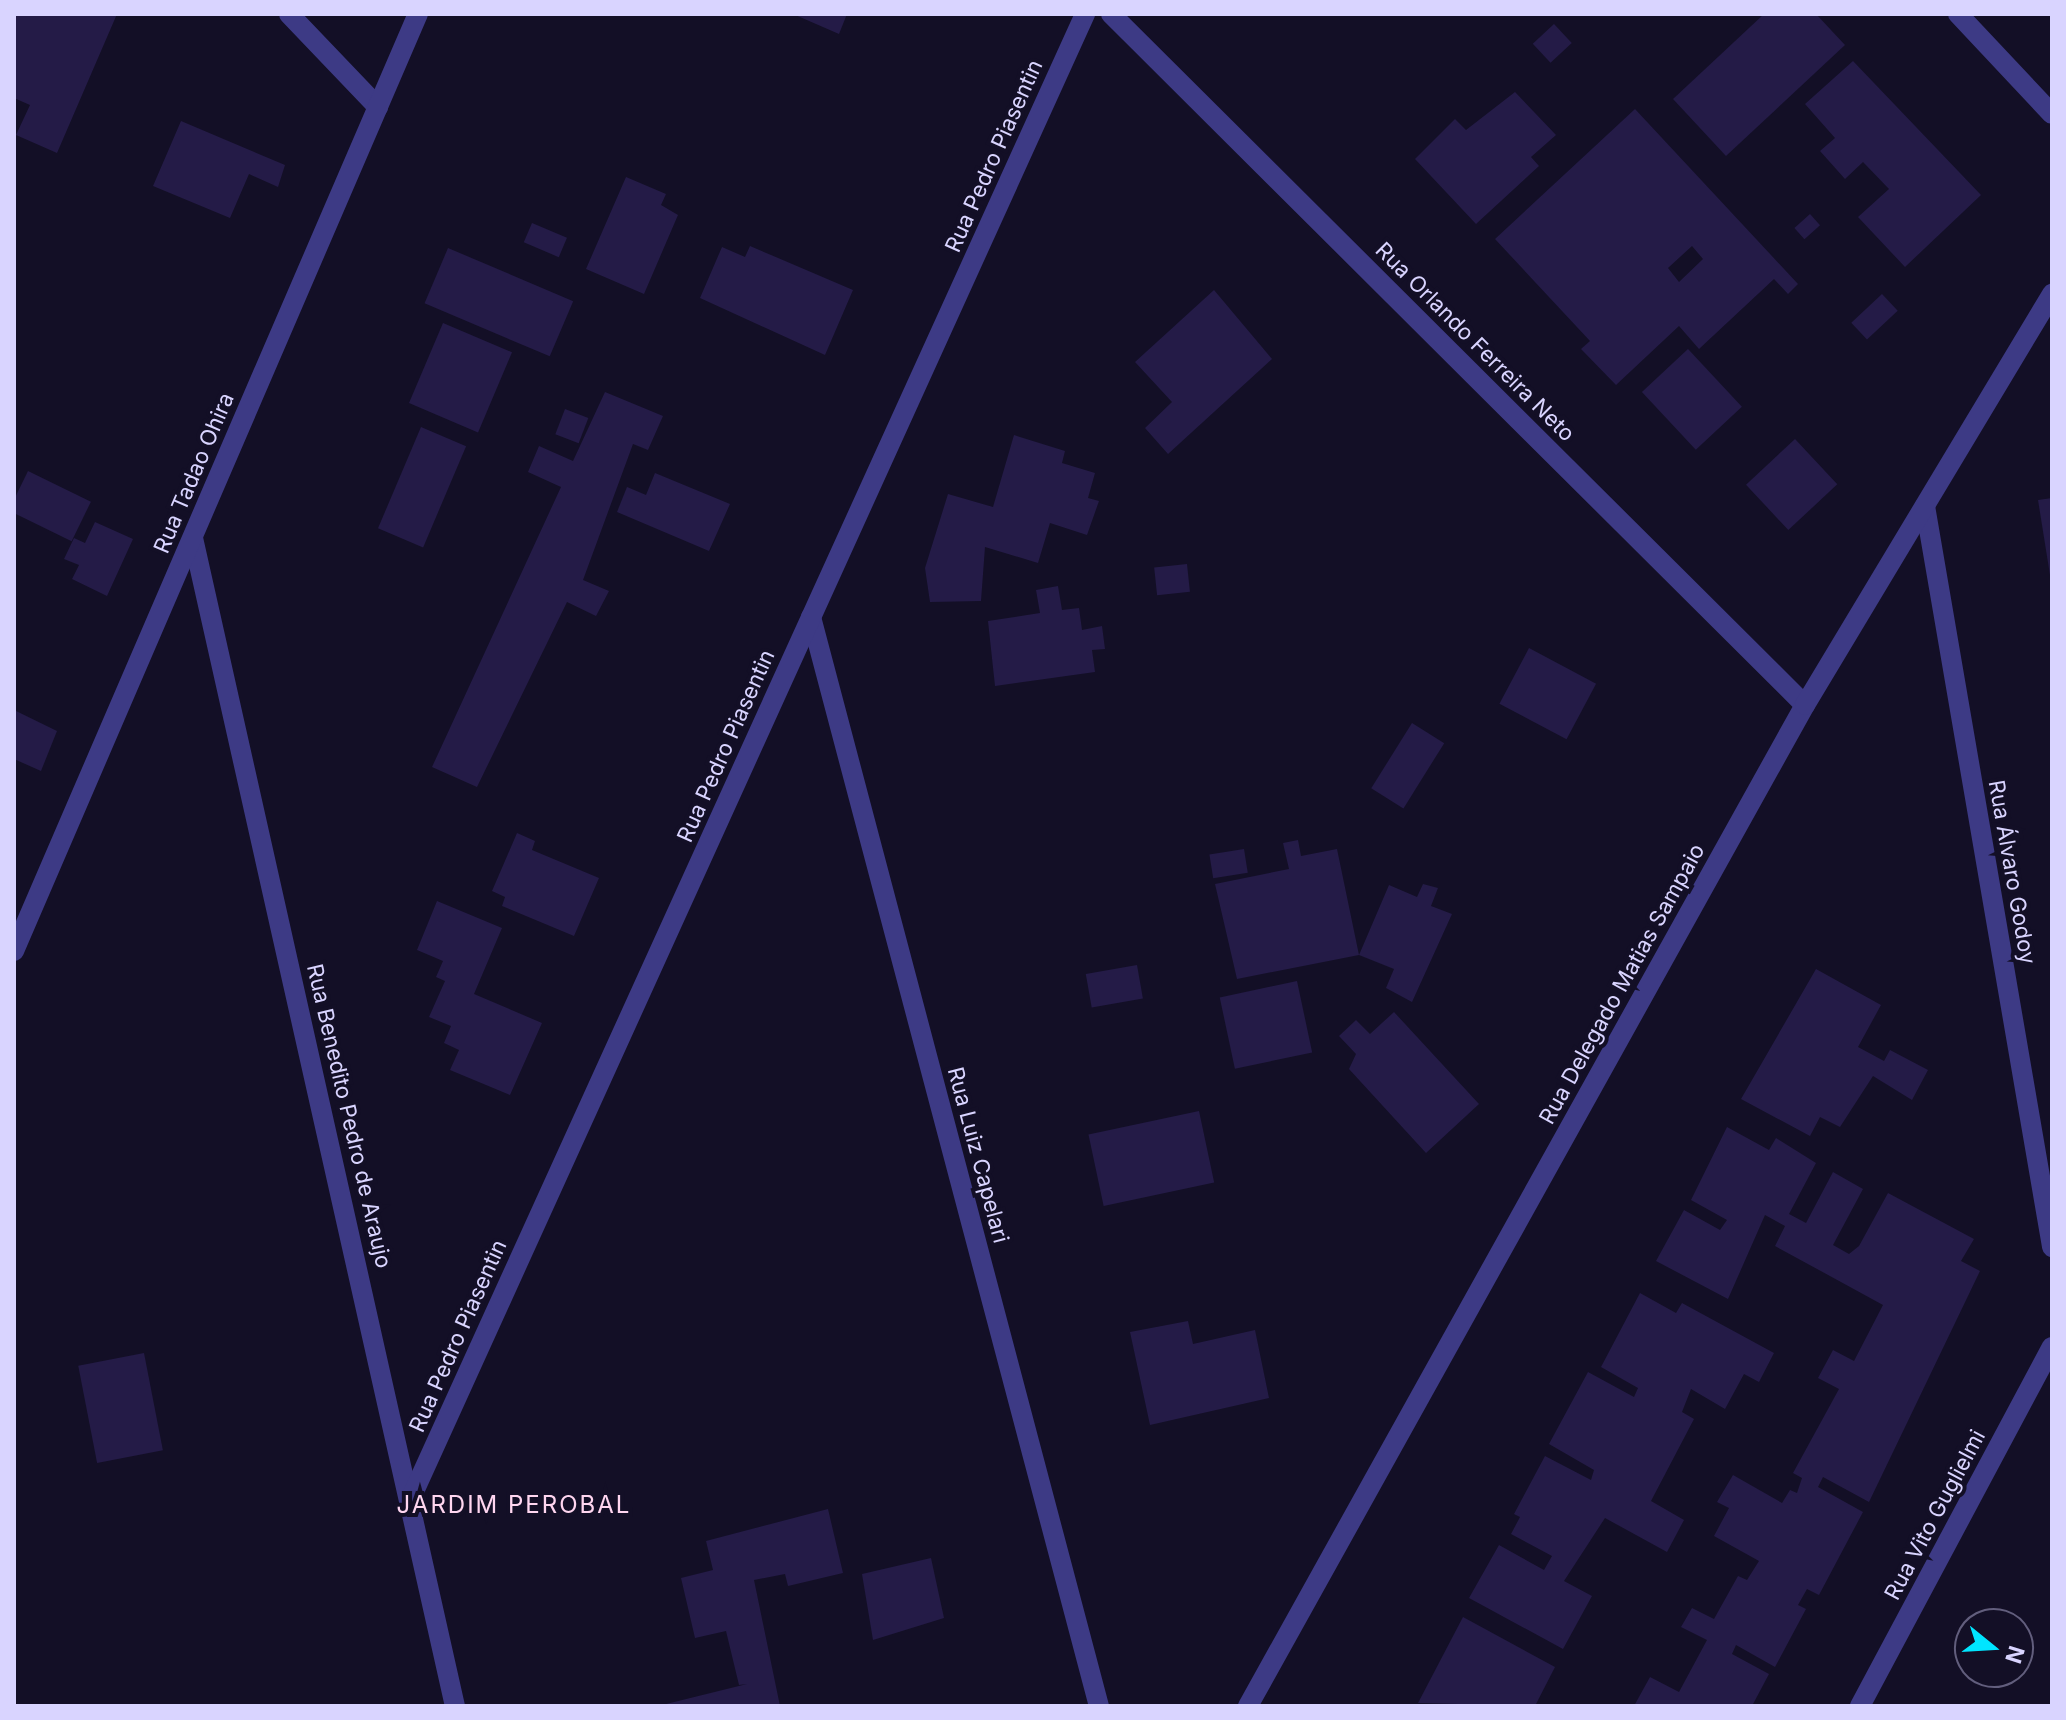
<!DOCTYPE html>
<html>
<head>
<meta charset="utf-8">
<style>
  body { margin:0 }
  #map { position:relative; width:2066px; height:1720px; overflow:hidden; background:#130f26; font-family:Inter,sans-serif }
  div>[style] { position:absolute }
  .building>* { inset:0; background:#241b47; transform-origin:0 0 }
  .street>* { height:20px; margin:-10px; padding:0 10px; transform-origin:10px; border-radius:10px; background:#3d3a85 }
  span { translate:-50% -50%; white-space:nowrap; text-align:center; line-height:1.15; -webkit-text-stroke:8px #130f26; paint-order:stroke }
  .street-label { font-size:22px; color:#d9d4ff }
  .neighbourhood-label { font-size:24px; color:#ffd6f0; letter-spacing:2px }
  .frame { position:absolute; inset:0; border:16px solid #d9d4ff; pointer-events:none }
  .north { position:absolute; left:1954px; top:1608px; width:80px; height:80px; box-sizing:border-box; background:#130f26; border:2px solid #625e7d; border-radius:50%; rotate:108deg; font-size:22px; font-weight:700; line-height:32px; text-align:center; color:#d9d4ff }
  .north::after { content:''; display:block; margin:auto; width:28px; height:36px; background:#00e5ff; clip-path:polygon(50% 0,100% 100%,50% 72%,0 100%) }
</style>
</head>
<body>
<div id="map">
  <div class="building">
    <i style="clip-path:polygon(14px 14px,117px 14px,57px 153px,16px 135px,30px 105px,14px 98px)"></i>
    <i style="clip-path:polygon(793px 14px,847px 14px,839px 34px)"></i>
    <i style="clip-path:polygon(1764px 14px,1816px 14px,1845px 45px,1726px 156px,1673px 99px)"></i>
    <i style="left:1554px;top:24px;width:26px;height:29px;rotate:47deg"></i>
    <i style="clip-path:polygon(1853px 61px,1981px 195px,1905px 267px,1858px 217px,1889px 189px,1863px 162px,1845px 179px,1820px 151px,1835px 138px,1805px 104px)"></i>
    <i style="clip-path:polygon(1515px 92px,1556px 135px,1531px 157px,1539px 166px,1476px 224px,1415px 159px,1455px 119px,1466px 130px)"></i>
    <i style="clip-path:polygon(evenodd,1635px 109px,1798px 284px,1788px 294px,1774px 279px,1699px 349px,1679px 326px,1616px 385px,1581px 349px,1590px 341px,1495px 239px,1635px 109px,1692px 246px,1703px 259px,1679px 282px,1668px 268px,1692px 246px)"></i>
    <i style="clip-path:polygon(181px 121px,285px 165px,278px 187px,249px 174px,230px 218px,153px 186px)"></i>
    <i style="clip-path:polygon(626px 177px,666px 194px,661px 205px,678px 215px,644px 294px,586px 269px)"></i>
    <i style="left:1810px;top:214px;width:15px;height:21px;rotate:48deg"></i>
    <i style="left:532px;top:223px;width:38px;height:21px;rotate:23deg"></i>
    <i style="clip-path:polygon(750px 246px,853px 290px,825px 355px,700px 298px,722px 247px,745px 257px)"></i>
    <i style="left:448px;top:248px;width:136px;height:60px;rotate:23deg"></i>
    <i style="clip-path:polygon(1214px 290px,1272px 359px,1168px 454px,1145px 428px,1172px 402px,1135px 362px)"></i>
    <i style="left:1882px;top:294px;width:23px;height:42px;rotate:47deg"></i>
    <i style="left:443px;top:323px;width:75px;height:87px;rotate:23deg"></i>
    <i style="left:1688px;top:349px;width:79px;height:63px;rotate:47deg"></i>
    <i style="clip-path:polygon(605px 392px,663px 416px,648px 450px,633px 444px,583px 580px,609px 591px,596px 616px,567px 602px,477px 787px,432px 767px,561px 487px,528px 472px,539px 446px,573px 461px)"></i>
    <i style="left:565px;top:409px;width:25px;height:27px;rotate:21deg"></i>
    <i style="left:421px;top:427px;width:49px;height:110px;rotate:23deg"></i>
    <i style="clip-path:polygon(1014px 435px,1065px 451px,1062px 463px,1095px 473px,1088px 498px,1099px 501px,1087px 535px,1050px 523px,1038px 563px,985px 547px,981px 601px,930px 602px,925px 568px,948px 494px,993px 507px)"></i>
    <i style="left:1795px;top:439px;width:62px;height:67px;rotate:47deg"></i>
    <i style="left:28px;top:471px;width:70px;height:44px;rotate:26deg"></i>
    <i style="clip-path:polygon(655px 473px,730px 504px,709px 551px,617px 512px,627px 487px,646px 495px)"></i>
    <i style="clip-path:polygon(2052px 498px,2052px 575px,2050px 575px,2038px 500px)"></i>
    <i style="clip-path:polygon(95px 522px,133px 539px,107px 596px,72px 579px,79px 565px,64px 559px,74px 538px,85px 543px)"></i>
    <i style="left:1187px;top:564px;width:28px;height:33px;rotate:84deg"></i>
    <i style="clip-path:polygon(1058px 586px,1062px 610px,1079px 608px,1082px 630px,1102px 626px,1105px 649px,1092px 650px,1095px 672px,995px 686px,988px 621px,1040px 613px,1036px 590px)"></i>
    <i style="left:1529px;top:648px;width:76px;height:63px;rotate:28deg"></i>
    <i style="clip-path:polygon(14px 710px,57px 731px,41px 771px,14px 759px)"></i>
    <i style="left:1412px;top:723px;width:38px;height:77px;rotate:32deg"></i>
    <i style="clip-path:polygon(517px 833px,535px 841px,532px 850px,599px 878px,574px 936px,502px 906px,505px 897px,492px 891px)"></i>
    <i style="clip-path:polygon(1298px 840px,1301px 856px,1337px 849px,1359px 955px,1237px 979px,1215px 884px,1289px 869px,1283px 843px)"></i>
    <i style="left:1244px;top:849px;width:24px;height:35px;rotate:81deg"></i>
    <i style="clip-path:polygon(1423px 884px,1438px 888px,1431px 906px,1452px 914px,1412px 1002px,1386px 988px,1394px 969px,1359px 955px,1389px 885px,1417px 897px)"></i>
    <i style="clip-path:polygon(437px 901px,502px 928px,474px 994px,542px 1023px,510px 1095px,450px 1070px,459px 1050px,444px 1043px,451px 1026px,429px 1017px,445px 981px,436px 977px,443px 961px,417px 950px)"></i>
    <i style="left:1137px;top:965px;width:34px;height:52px;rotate:80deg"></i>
    <i style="clip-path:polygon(1816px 969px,1881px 1005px,1858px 1047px,1884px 1061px,1890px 1050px,1928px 1070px,1912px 1100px,1873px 1076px,1840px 1127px,1820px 1117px,1810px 1136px,1741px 1099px)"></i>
    <i style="left:1297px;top:981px;width:73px;height:79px;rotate:78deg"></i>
    <i style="clip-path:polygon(1394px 1012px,1479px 1104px,1426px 1153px,1349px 1069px,1356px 1054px,1339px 1036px,1356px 1020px,1370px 1034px)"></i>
    <i style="left:1199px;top:1111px;width:73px;height:113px;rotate:78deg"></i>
    <i style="clip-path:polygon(1727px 1127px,1769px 1150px,1776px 1138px,1816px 1163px,1789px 1214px,1806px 1223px,1833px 1172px,1863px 1189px,1833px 1245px,1849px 1254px,1859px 1246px,1888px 1193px,1974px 1239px,1961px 1261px,1980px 1271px,1869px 1502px,1823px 1477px,1818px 1487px,1863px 1512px,1819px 1595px,1807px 1589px,1798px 1605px,1806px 1609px,1775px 1667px,1736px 1645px,1732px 1654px,1769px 1674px,1752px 1706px,1634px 1706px,1650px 1677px,1679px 1692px,1707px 1640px,1681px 1627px,1692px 1608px,1714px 1619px,1738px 1576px,1747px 1580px,1759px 1561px,1714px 1536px,1729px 1508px,1717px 1502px,1733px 1475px,1782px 1503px,1790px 1490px,1797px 1493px,1802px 1478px,1793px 1473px,1839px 1389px,1818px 1378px,1833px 1350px,1854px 1361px,1883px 1305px,1775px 1246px,1785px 1226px,1765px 1215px,1728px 1299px,1656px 1261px,1684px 1210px,1720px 1230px,1727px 1220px,1691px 1200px)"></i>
    <i style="clip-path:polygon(1640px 1293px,1676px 1313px,1682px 1303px,1774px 1353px,1759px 1382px,1744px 1374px,1725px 1409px,1691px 1389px,1682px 1412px,1694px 1419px,1651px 1501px,1684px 1520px,1667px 1552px,1605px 1518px,1564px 1581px,1592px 1596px,1563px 1649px,1469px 1598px,1499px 1545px,1544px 1570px,1552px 1556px,1511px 1534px,1520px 1517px,1514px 1514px,1545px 1456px,1591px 1480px,1594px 1470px,1549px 1444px,1588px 1372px,1634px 1397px,1638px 1388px,1601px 1367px)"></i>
    <i style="clip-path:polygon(1188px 1321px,1193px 1344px,1255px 1330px,1269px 1398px,1150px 1425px,1130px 1332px)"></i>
    <i style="left:144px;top:1353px;width:99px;height:67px;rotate:79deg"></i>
    <i style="clip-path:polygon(828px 1509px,843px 1573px,788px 1586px,785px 1574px,754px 1580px,780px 1706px,658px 1706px,747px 1684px,739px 1685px,726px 1631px,695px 1638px,681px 1578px,713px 1570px,706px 1541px)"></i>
    <i style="clip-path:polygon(931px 1558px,944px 1618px,873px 1640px,862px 1574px)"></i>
    <i style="clip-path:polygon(1463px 1617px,1555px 1667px,1535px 1706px,1418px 1703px)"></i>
  </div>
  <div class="street">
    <i style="left:289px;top:14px;width:129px;rotate:46.3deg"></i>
    <i style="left:1111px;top:14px;width:979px;rotate:44.88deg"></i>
    <i style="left:1958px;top:14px;width:137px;rotate:46.8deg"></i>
    <i style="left:1925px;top:506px;width:752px;rotate:80.27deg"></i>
    <i style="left:193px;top:538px;width:1197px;rotate:77.36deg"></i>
    <i style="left:811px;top:617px;width:1126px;rotate:75.19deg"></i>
    <i style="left:14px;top:951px;width:1020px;rotate:-66.68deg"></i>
    <i style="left:411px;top:1498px;width:1630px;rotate:-65.57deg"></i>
    <i style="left:1248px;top:1706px;width:1146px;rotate:-60.91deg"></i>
    <i style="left:1805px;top:705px;width:480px;rotate:-59deg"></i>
    <i style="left:1860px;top:1706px;width:407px;rotate:-61.9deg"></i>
  </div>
  <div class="street-label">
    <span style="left:994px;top:156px;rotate:-66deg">Rua Pedro Piasentin</span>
    <span style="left:1475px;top:342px;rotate:45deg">Rua Orlando Ferreira Neto</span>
    <span style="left:194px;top:473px;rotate:-67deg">Rua Tadao Ohira</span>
    <span style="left:726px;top:746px;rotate:-66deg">Rua Pedro Piasentin</span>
    <span style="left:2012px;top:872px;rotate:80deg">Rua Álvaro Godoy</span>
    <span style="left:1622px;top:984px;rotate:-61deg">Rua Delegado Matias Sampaio</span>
    <span style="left:349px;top:1116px;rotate:77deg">Rua Benedito Pedro de Araujo</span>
    <span style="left:978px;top:1155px;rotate:75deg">Rua Luiz Capelari</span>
    <span style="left:458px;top:1336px;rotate:-66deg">Rua Pedro Piasentin</span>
    <span style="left:1935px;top:1515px;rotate:-62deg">Rua Vito Guglielmi</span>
  </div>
  <div class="neighbourhood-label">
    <span style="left:514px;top:1505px">JARDIM PEROBAL</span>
  </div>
  <div class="frame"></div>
  <div class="north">N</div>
</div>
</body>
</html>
